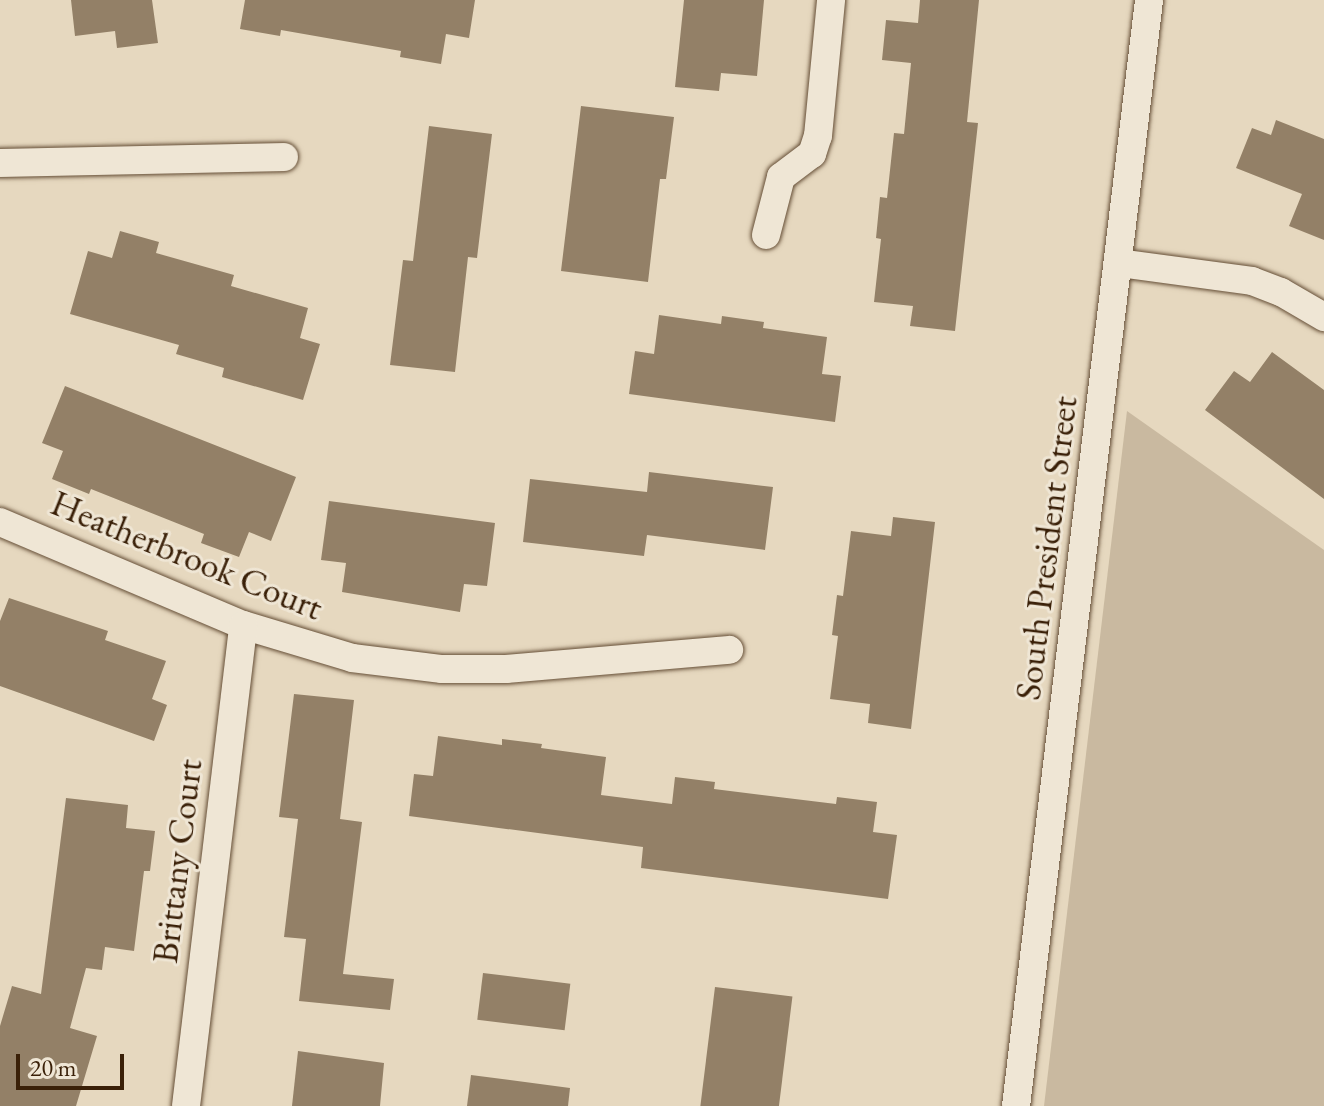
<!DOCTYPE html>
<html>
<head>
<meta charset="utf-8">
<style>
  body { margin:0 }
  #map { position:relative; width:1324px; height:1106px; overflow:hidden; background:#e6d8bf; font-family:"EB Garamond",serif }
  div>[style] { position:absolute }
  .green>* { inset:0; background:#c9b9a0 }
  .building>* { inset:0; background:#938067; transform-origin:0 0 }
  .roads { filter:drop-shadow(0 0 2px #654e36) drop-shadow(0 0 2px #654e36) }
  .street>* { height:28px; margin:-14px; padding:0 14px; transform-origin:14px; border-radius:14px; background:#efe6d5 }
  span { translate:-50% -50%; white-space:nowrap; text-align:center; line-height:1.15; -webkit-text-stroke:6px #efe6d5; paint-order:stroke }
  .street-label { font-size:36px; color:#3a2008 }
  .scale { position:absolute; left:16px; top:1054px; width:108px; height:36px; box-sizing:border-box; border:4px solid #3a2008; border-top:0; padding-left:10px; font-size:24px; line-height:28px; white-space:nowrap; color:#3a2008; -webkit-text-stroke:6px #efe6d5; paint-order:stroke }
</style>
</head>
<body>
<div id="map">
  <div class="green">
    <i style="clip-path:polygon(1127px 411px,1324px 550px,1324px 1106px,1044px 1106px)"></i>
  </div>
  <div class="building">
    <i style="clip-path:polygon(71px 0,152px 0,158px 43px,117px 48px,115px 31px,75px 36px)"></i>
    <i style="clip-path:polygon(245px 0,475px 0,469px 38px,446px 34px,441px 64px,400px 57px,401px 51px,281px 30px,280px 36px,240px 29px)"></i>
    <i style="clip-path:polygon(684px 0,764px 0,757px 76px,721px 73px,719px 91px,675px 87px)"></i>
    <i style="clip-path:polygon(920px 0,979px 0,967px 122px,978px 123px,955px 331px,910px 326px,913px 306px,874px 302px,881px 239px,876px 238px,880px 197px,887px 198px,894px 133px,904px 134px,911px 63px,882px 60px,886px 20px,918px 23px)"></i>
    <i style="clip-path:polygon(581px 106px,674px 117px,666px 179px,660px 179px,648px 282px,561px 271px)"></i>
    <i style="clip-path:polygon(1276px 120px,1324px 139px,1324px 240px,1289px 226px,1302px 194px,1236px 168px,1252px 128px,1271px 135px)"></i>
    <i style="clip-path:polygon(429px 126px,492px 134px,477px 258px,468px 257px,455px 372px,390px 365px,403px 260px,413px 261px)"></i>
    <i style="clip-path:polygon(120px 231px,159px 242px,156px 253px,234px 275px,231px 286px,308px 308px,300px 338px,320px 344px,303px 400px,222px 377px,224px 368px,176px 354px,179px 345px,70px 314px,88px 251px,112px 258px)"></i>
    <i style="clip-path:polygon(659px 315px,721px 324px,722px 316px,764px 322px,763px 328px,827px 337px,822px 374px,841px 376px,835px 422px,629px 394px,635px 351px,654px 354px)"></i>
    <i style="clip-path:polygon(1272px 352px,1324px 390px,1324px 499px,1205px 410px,1234px 371px,1250px 382px)"></i>
    <i style="clip-path:polygon(65px 386px,296px 477px,271px 541px,249px 532px,239px 557px,201px 543px,204px 534px,91px 489px,89px 494px,52px 479px,63px 451px,42px 443px)"></i>
    <i style="clip-path:polygon(649px 472px,773px 487px,765px 550px,647px 535px,644px 556px,523px 542px,530px 479px,647px 492px)"></i>
    <i style="clip-path:polygon(329px 501px,495px 523px,487px 586px,464px 584px,460px 612px,342px 592px,346px 563px,321px 560px)"></i>
    <i style="clip-path:polygon(893px 517px,935px 522px,911px 729px,868px 723px,870px 704px,830px 699px,838px 636px,832px 635px,837px 595px,843px 596px,851px 531px,891px 536px)"></i>
    <i style="clip-path:polygon(9px 598px,108px 631px,105px 640px,166px 661px,152px 699px,167px 705px,154px 741px,0 686px,0 621px)"></i>
    <i style="clip-path:polygon(294px 694px,354px 700px,340px 819px,362px 822px,343px 974px,394px 979px,390px 1010px,299px 1001px,306px 939px,284px 937px,298px 819px,279px 817px)"></i>
    <i style="clip-path:polygon(438px 736px,502px 745px,502px 739px,542px 744px,541px 748px,606px 757px,601px 795px,672px 804px,675px 777px,715px 782px,714px 789px,836px 804px,837px 797px,877px 802px,873px 832px,897px 835px,888px 899px,641px 868px,643px 847px,409px 816px,414px 774px,433px 776px)"></i>
    <i style="clip-path:polygon(66px 798px,128px 805px,126px 828px,155px 831px,150px 871px,144px 871px,134px 951px,105px 947px,102px 970px,86px 968px,70px 1028px,97px 1036px,76px 1106px,0 1106px,0 1026px,12px 986px,41px 994px)"></i>
    <i style="left:483px;top:973px;width:88px;height:47px;rotate:7deg"></i>
    <i style="left:715px;top:987px;width:78px;height:120px;rotate:7deg"></i>
    <i style="clip-path:polygon(298px 1051px,384px 1063px,380px 1106px,292px 1106px)"></i>
    <i style="clip-path:polygon(471px 1075px,570px 1088px,568px 1106px,467px 1106px)"></i>
  </div>
  <div class="roads">
    <div class="street">
      <i style="left:0;top:163px;width:284px;rotate:-1.2deg"></i>
      <i style="left:766px;top:235px;width:60px;rotate:-75.5deg"></i>
      <i style="left:781px;top:177px;width:39px;rotate:-37deg"></i>
      <i style="left:812px;top:154px;width:19px;rotate:-72deg"></i>
      <i style="left:818px;top:136px;width:137px;rotate:-84.5deg"></i>
      <i style="left:1119px;top:263px;width:134px;rotate:7.7deg"></i>
      <i style="left:1252px;top:281px;width:31px;rotate:21deg"></i>
      <i style="left:1281px;top:292px;width:50px;rotate:30.2deg"></i>
      <i style="left:0;top:522px;width:264px;rotate:23deg"></i>
      <i style="left:243px;top:625px;width:114px;rotate:16.8deg"></i>
      <i style="left:352px;top:658px;width:91px;rotate:7deg"></i>
      <i style="left:442px;top:669px;width:64px"></i>
      <i style="left:506px;top:669px;width:224px;rotate:-4.9deg"></i>
      <i style="left:186px;top:1106px;width:484px;rotate:-83.2deg"></i>
      <i style="left:1016px;top:1106px;width:1114px;rotate:-83.14deg"></i>
    </div>
  </div>
  <div class="street-label">
    <span style="left:1046px;top:548px;rotate:-83deg">South President Street</span>
    <span style="left:187px;top:555px;rotate:22deg">Heatherbrook Court</span>
    <span style="left:177px;top:861px;rotate:-83deg">Brittany Court</span>
  </div>
  <div class="scale">20 m</div>
</div>
</body>
</html>
